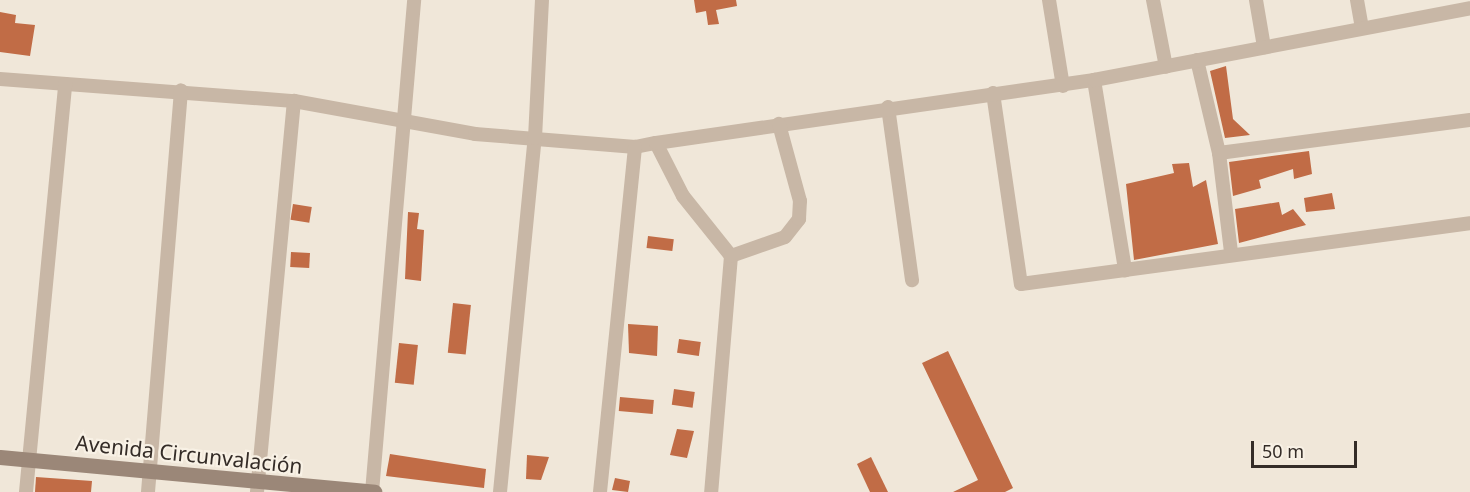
<!DOCTYPE html>
<html>
<head>
<meta charset="utf-8">
<style>
  body { margin:0 }
  #map { position:relative; width:1470px; height:492px; overflow:hidden; background:#f0e7d9; font-family:"Noto Sans",sans-serif }
  div>[style] { position:absolute }
  .building>* { inset:0; background:#c16c46; transform-origin:0 0 }
  .street>* { height:14px; margin:-7px; padding:0 7px; transform-origin:7px; border-radius:7px; background:#c8b7a6 }
  .secondary>* { height:15px; margin:-7.5px; padding:0 7.5px; transform-origin:7.5px; border-radius:7.5px; background:#9b8778 }
  span { translate:-50% -50%; white-space:nowrap; text-align:center; line-height:1.15; -webkit-text-stroke:4.5px #f8f1e5; paint-order:stroke }
  .street-label { font-size:21px; color:#342c27 }
  .scale { position:absolute; left:1251px; top:441px; width:106px; height:27px; box-sizing:border-box; border:3px solid #342c27; border-top:0; padding-left:8px; font-size:18px; line-height:21px; white-space:nowrap; color:#342c27; -webkit-text-stroke:4px #f8f1e5; paint-order:stroke }
</style>
</head>
<body>
<div id="map">
  <div class="building">
    <i style="clip-path:polygon(694px 0,736px 0,737px 6px,716px 10px,719px 24px,708px 25px,706px 11px,696px 13px)"></i>
    <i style="clip-path:polygon(0 12px,16px 15px,15px 23px,35px 25px,30px 56px,0 52px)"></i>
    <i style="clip-path:polygon(1226px 66px,1233px 119px,1250px 135px,1225px 138px,1210px 71px)"></i>
    <i style="clip-path:polygon(1309px 151px,1312px 174px,1294px 179px,1293px 169px,1259px 180px,1261px 188px,1233px 196px,1229px 162px)"></i>
    <i style="clip-path:polygon(1189px 163px,1193px 187px,1206px 180px,1218px 244px,1134px 260px,1126px 184px,1174px 173px,1172px 164px)"></i>
    <i style="clip-path:polygon(1332px 193px,1335px 209px,1306px 212px,1304px 198px)"></i>
    <i style="clip-path:polygon(1279px 202px,1282px 215px,1293px 209px,1306px 225px,1239px 243px,1235px 209px)"></i>
    <i style="left:293px;top:204px;width:19px;height:16px;rotate:9deg"></i>
    <i style="clip-path:polygon(408px 212px,419px 213px,417px 229px,424px 230px,421px 281px,405px 279px)"></i>
    <i style="left:648px;top:236px;width:26px;height:12px;rotate:7deg"></i>
    <i style="left:291px;top:252px;width:19px;height:15px;rotate:3deg"></i>
    <i style="left:453px;top:303px;width:18px;height:50px;rotate:6deg"></i>
    <i style="clip-path:polygon(628px 324px,658px 326px,657px 356px,629px 353px)"></i>
    <i style="left:679px;top:339px;width:22px;height:14px;rotate:8deg"></i>
    <i style="left:399px;top:343px;width:19px;height:40px;rotate:6deg"></i>
    <i style="clip-path:polygon(948px 351px,1013px 488px,1005px 492px,953px 492px,978px 480px,922px 363px)"></i>
    <i style="left:674px;top:389px;width:21px;height:16px;rotate:8deg"></i>
    <i style="left:620px;top:397px;width:34px;height:14px;rotate:5deg"></i>
    <i style="clip-path:polygon(677px 429px,694px 431px,687px 458px,670px 455px)"></i>
    <i style="clip-path:polygon(390px 454px,486px 469px,484px 488px,386px 476px)"></i>
    <i style="clip-path:polygon(527px 455px,549px 457px,541px 480px,526px 479px)"></i>
    <i style="clip-path:polygon(871px 457px,888px 492px,870px 492px,857px 464px)"></i>
    <i style="clip-path:polygon(36px 477px,92px 481px,91px 492px,35px 492px)"></i>
    <i style="clip-path:polygon(615px 478px,630px 481px,628px 492px,612px 490px)"></i>
  </div>
  <div class="street">
    <i style="left:1049px;top:0;width:87px;rotate:80.8deg"></i>
    <i style="left:1153px;top:0;width:68px;rotate:79deg"></i>
    <i style="left:1256px;top:0;width:48px;rotate:80.3deg"></i>
    <i style="left:1357px;top:0;width:28px;rotate:80deg"></i>
    <i style="left:1197px;top:60px;width:96px;rotate:76.7deg"></i>
    <i style="left:1219px;top:153px;width:100px;rotate:83.1deg"></i>
    <i style="left:0;top:79px;width:295px;rotate:4.3deg"></i>
    <i style="left:294px;top:101px;width:184px;rotate:10.3deg"></i>
    <i style="left:475px;top:134px;width:161px;rotate:4.6deg"></i>
    <i style="left:635px;top:147px;width:21px;rotate:-11deg"></i>
    <i style="left:656px;top:143px;width:59px;rotate:63deg"></i>
    <i style="left:683px;top:196px;width:77px;rotate:51.3deg"></i>
    <i style="left:731px;top:256px;width:237px;rotate:94.8deg"></i>
    <i style="left:1094px;top:80px;width:193px;rotate:80.7deg"></i>
    <i style="left:993px;top:93px;width:193px;rotate:81.7deg"></i>
    <i style="left:1021px;top:284px;width:453px;rotate:-7.7deg"></i>
    <i style="left:888px;top:107px;width:175px;rotate:82.1deg"></i>
    <i style="left:656px;top:143px;width:443px;rotate:-8.2deg"></i>
    <i style="left:1094px;top:80px;width:383px;rotate:-10.8deg"></i>
    <i style="left:1219px;top:153px;width:253px;rotate:-7.5deg"></i>
    <i style="left:731px;top:256px;width:57px;rotate:-19.4deg"></i>
    <i style="left:785px;top:237px;width:23px;rotate:-52deg"></i>
    <i style="left:799px;top:219px;width:18px;rotate:-87deg"></i>
    <i style="left:800px;top:201px;width:80px;rotate:-105.3deg"></i>
    <i style="left:26px;top:492px;width:410px;rotate:-84.5deg"></i>
    <i style="left:148px;top:492px;width:403px;rotate:-85.3deg"></i>
    <i style="left:257px;top:492px;width:393px;rotate:-84.6deg"></i>
    <i style="left:372px;top:492px;width:494px;rotate:-85.1deg"></i>
    <i style="left:500px;top:492px;width:356px;rotate:-84.4deg"></i>
    <i style="left:535px;top:138px;width:138px;rotate:-87.1deg"></i>
    <i style="left:600px;top:492px;width:347px;rotate:-84.2deg"></i>
  </div>
  <div class="secondary">
    <i style="left:0;top:457px;width:376px;rotate:5.3deg"></i>
  </div>
  <div class="street-label">
    <span style="left:189px;top:454px;rotate:6deg">Avenida Circunvalación</span>
  </div>
  <div class="scale">50 m</div>
</div>
</body>
</html>
